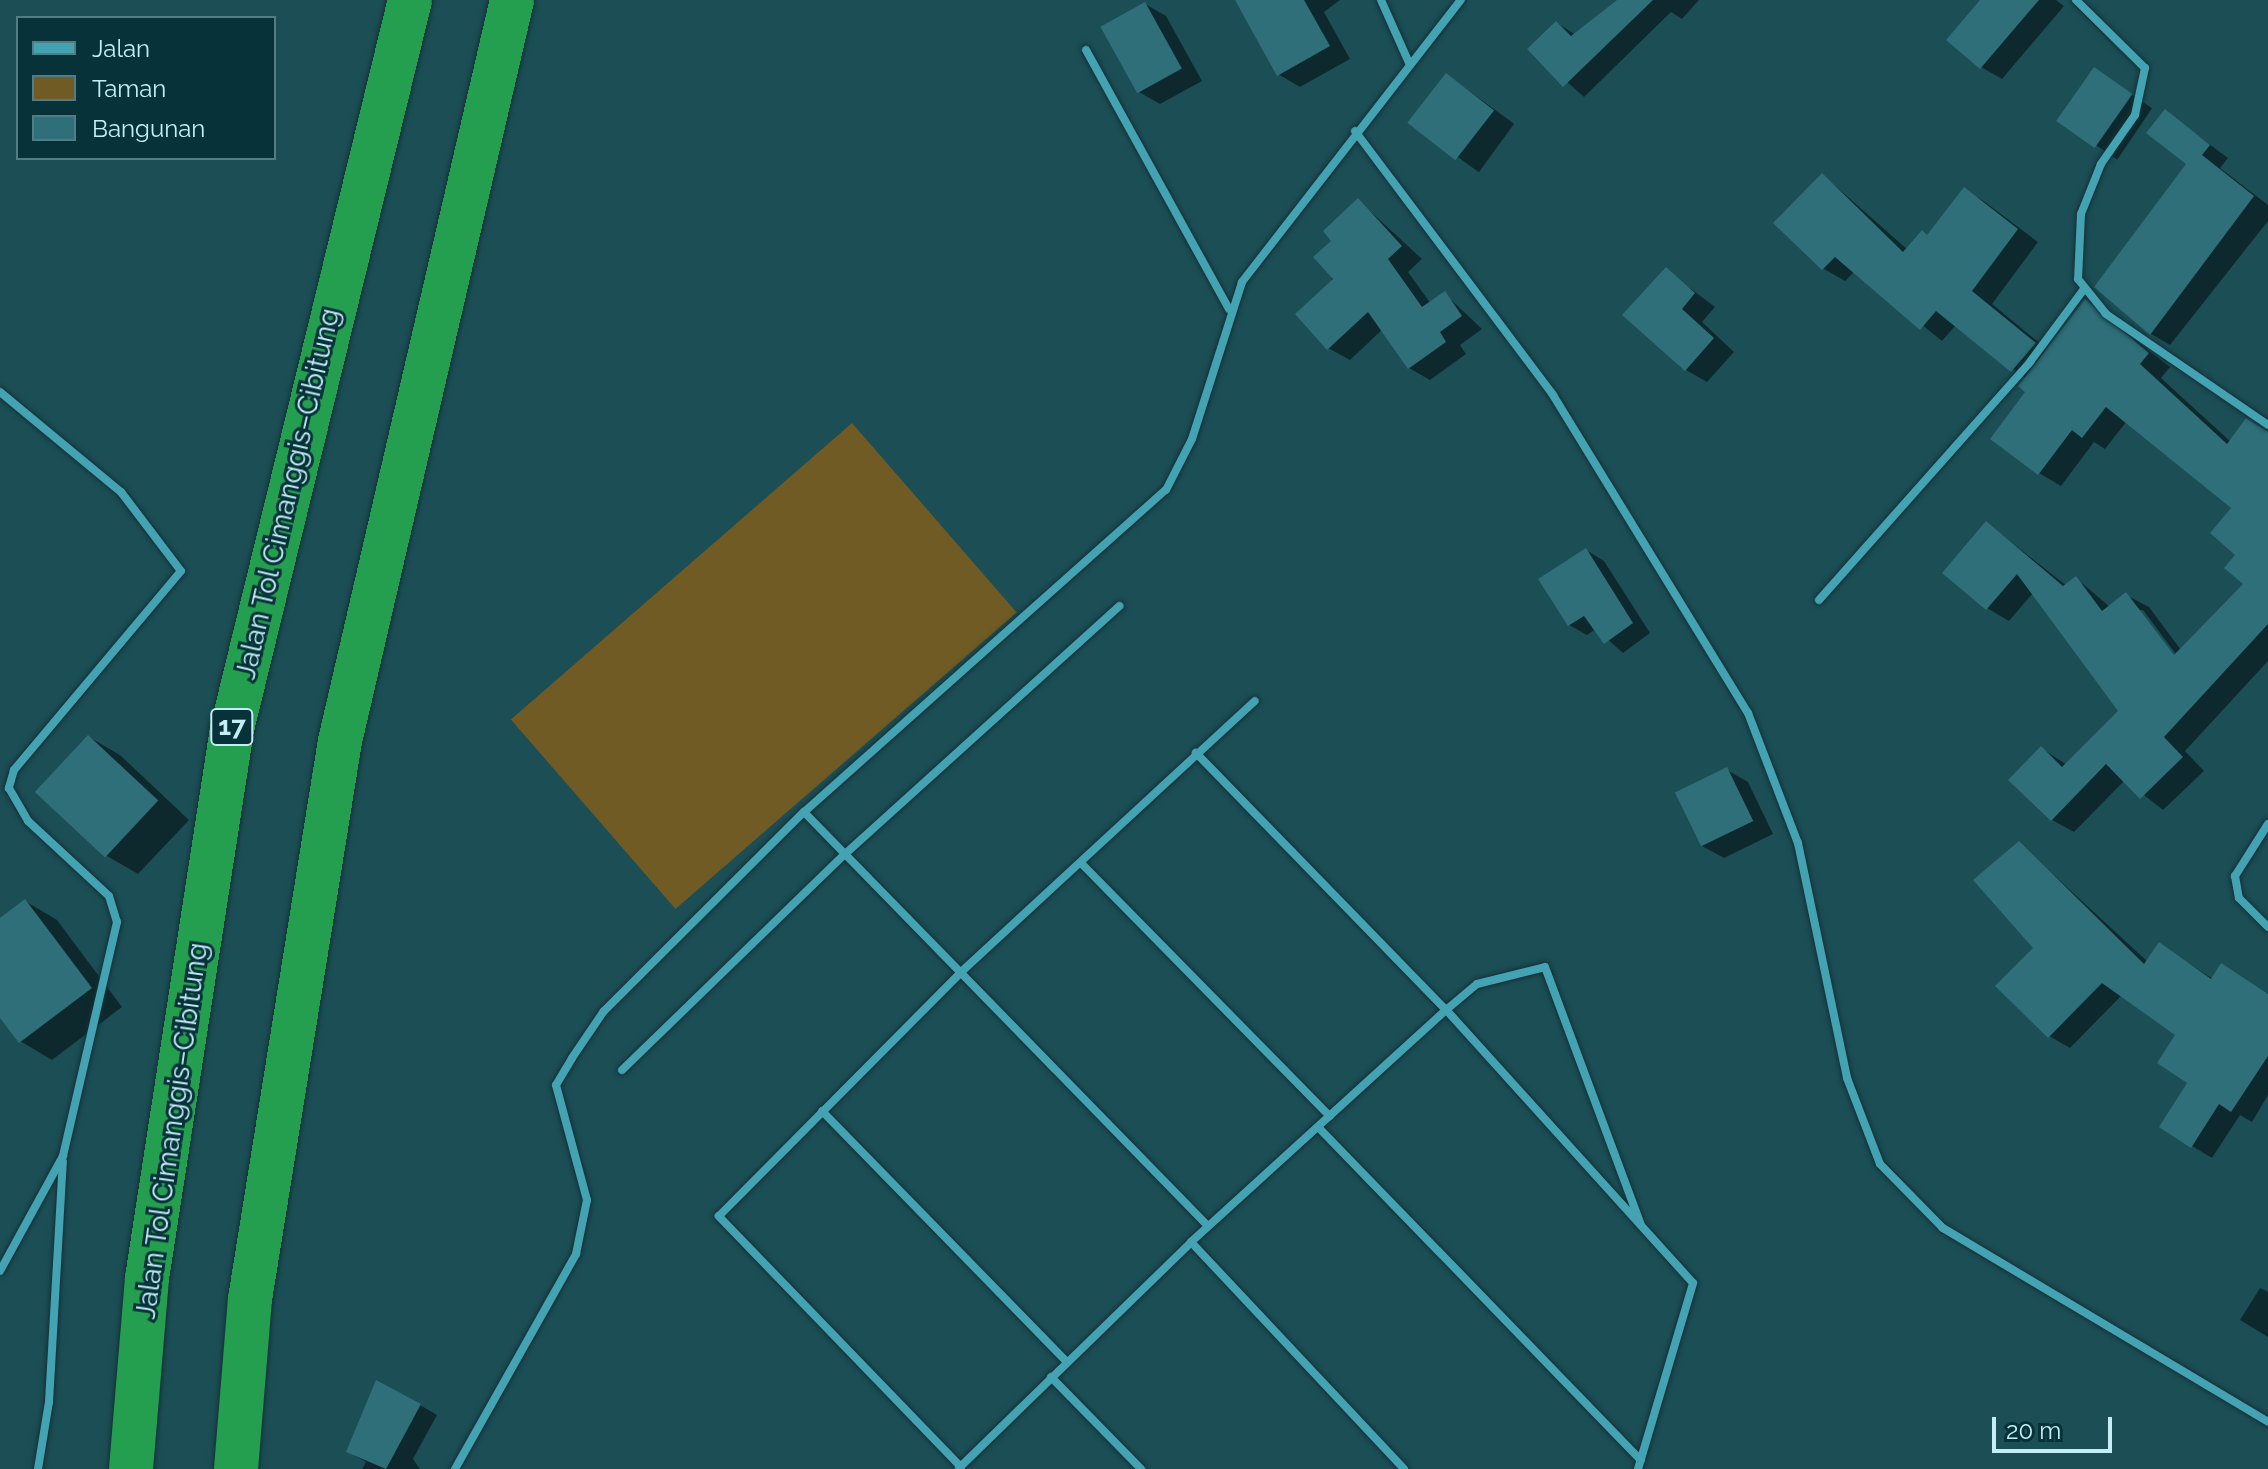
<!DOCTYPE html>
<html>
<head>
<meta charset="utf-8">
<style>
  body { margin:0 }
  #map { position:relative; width:2268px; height:1469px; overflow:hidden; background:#1c4e56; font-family:Raleway,sans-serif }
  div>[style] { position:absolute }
  .green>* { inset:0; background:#6f5b23; transform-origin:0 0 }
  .shadow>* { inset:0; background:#0007; transform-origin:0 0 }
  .building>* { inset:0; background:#2e6f79; transform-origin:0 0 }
  .roads { filter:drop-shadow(0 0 2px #143136) drop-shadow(0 0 2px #143136) }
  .minor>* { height:8px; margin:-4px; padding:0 4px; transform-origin:4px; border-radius:4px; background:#44a3b2 }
  .motorway>* { height:44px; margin:-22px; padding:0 22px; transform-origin:22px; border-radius:22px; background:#249f4f }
  span { translate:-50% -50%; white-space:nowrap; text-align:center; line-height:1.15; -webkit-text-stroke:6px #083239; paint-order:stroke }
  .shield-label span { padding:2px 6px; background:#083239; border:2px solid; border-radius:6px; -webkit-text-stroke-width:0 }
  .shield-label { font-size:26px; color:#c3eef6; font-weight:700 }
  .street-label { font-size:28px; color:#c3eef6 }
  .legend { position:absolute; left:16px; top:16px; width:260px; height:144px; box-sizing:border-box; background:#083239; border:2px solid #537d85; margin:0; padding:10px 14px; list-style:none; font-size:24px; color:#c3eef6 }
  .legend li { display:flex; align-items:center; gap:16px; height:40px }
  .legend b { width:40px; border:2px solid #537d85 }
  .scale { position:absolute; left:1992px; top:1417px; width:120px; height:36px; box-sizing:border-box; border:4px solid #c3eef6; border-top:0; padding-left:10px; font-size:24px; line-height:28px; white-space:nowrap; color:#c3eef6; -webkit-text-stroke:6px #083239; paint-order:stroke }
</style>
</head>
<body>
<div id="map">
  <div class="green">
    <i style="left:852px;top:423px;width:251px;height:452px;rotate:49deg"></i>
  </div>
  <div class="shadow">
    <i style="clip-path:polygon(1238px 0,1340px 0,1324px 12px,1350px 59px,1300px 87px,1278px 74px)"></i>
    <i style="clip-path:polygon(1620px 0,1699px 0,1682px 19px,1671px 12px,1584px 97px,1530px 49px,1557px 23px,1576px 35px)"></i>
    <i style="clip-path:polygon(1982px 0,2056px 0,2064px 6px,2002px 79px,1981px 67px)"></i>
    <i style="clip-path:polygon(1145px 4px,1166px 16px,1202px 81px,1160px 104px,1139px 92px)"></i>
    <i style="left:2094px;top:69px;width:70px;height:62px;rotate:34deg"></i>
    <i style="left:1447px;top:75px;width:83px;height:60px;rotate:36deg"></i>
    <i style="clip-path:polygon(2166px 112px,2228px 158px,2220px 168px,2268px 205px,2268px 221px,2170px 345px,2151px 334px,2188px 164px)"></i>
    <i style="clip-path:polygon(evenodd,1823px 175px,1908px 250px,1928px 236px,1964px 189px,1985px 202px,2038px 242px,1992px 304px,2048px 350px,2086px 302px,2170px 367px,2161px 378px,2231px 442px,2268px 433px,2268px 661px,2185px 751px,2204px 771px,2163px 810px,2125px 780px,2074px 832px,2052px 820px,2041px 748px,2067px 765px,2121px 711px,2033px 593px,2009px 621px,1987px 608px,1987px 523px,2067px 586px,2076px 578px,2110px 607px,2126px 595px,2149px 607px,2181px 650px,2246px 584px,2234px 508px,2127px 421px,2105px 449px,2094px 442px,2061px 486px,2039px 473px,2026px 379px,1956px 325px,1942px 341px,1855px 271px,1845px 281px,1824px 269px,1776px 223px,1823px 175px,2138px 610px,2143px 610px,2181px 661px,2178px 664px,2138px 610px)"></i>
    <i style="clip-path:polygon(1358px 200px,1422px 259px,1408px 272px,1431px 304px,1445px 294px,1482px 329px,1460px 345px,1466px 354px,1430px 380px,1409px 368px,1383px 329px,1350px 360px,1328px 348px,1334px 241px)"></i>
    <i style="clip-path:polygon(1666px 270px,1715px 307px,1702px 322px,1734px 352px,1707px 382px,1686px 370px)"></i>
    <i style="clip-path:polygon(1586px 550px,1604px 561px,1650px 633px,1623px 653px,1596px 629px,1587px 635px,1569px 625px)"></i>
    <i style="clip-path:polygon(89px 737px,120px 755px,189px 820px,138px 874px,107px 856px,38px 791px)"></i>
    <i style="clip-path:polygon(1727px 770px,1748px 782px,1773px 834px,1724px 858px,1702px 846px)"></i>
    <i style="clip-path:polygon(2019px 843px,2148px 962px,2160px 945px,2213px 979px,2268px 994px,2268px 1095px,2252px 1122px,2240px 1115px,2212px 1158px,2192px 1146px,2190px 1083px,2178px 1034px,2122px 995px,2070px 1048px,2049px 1036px)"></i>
    <i style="clip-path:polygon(25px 901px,57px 920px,122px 1007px,52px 1060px,20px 1041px,0 1014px,0 920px)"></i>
    <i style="clip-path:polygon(2260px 1288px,2268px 1292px,2268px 1337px,2240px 1320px)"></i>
    <i style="clip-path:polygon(420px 1405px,437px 1415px,413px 1459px,420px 1469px,362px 1469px,366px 1462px,348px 1452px)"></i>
  </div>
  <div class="building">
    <i style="clip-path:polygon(1235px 0,1304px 0,1330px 46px,1277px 76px)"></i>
    <i style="clip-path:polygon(1617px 0,1653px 0,1563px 87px,1527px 49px,1556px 21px,1571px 36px)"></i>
    <i style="clip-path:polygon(1980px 0,2039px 0,1980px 69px,1946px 40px)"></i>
    <i style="left:1145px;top:2px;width:76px;height:51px;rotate:61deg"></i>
    <i style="left:2094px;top:67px;width:47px;height:66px;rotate:35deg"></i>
    <i style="left:1446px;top:73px;width:61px;height:63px;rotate:38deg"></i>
    <i style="clip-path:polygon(2165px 109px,2210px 145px,2202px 155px,2254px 196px,2150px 335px,2094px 287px,2186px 164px,2146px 133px)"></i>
    <i style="clip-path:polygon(1822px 173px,1903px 252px,1922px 230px,1927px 235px,1964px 187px,2018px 229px,1972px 291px,2036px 343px,2011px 372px,1936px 311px,1920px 330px,1835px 257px,1822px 270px,1773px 223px)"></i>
    <i style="clip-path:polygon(1358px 198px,1402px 246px,1388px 259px,1422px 307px,1445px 291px,1462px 316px,1440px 332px,1446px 342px,1408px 369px,1368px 312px,1327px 350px,1295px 314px,1333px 279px,1313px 257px,1331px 241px,1323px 231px)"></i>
    <i style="clip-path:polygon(1666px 267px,1695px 293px,1682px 309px,1714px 338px,1685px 371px,1622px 315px)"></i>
    <i style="clip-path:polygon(2085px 299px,2149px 353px,2140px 364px,2227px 444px,2246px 418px,2268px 432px,2268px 624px,2164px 737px,2183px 757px,2140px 799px,2106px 764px,2051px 821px,2008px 780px,2041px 746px,2062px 767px,2118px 711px,2017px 574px,1986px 610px,1942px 573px,1986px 521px,2063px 586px,2076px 576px,2102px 611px,2126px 592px,2174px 655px,2243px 584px,2224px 568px,2235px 555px,2210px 533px,2231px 508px,2106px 407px,2082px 438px,2072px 430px,2038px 475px,1990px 439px,2025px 392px,2018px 386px)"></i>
    <i style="clip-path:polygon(1586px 548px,1633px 623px,1604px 644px,1584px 616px,1568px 626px,1538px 579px)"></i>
    <i style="left:88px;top:735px;width:96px;height:78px;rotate:43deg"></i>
    <i style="left:1727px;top:767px;width:60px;height:58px;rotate:64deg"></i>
    <i style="clip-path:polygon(2019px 841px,2144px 964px,2159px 942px,2211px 979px,2221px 963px,2268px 994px,2268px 1056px,2231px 1112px,2219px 1104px,2191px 1148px,2159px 1127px,2187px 1083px,2157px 1063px,2175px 1035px,2102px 983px,2048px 1038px,1995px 986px,2033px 948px,1973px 880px)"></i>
    <i style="clip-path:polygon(25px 899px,92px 988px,19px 1043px,0 1018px,0 918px)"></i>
    <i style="clip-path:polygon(376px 1380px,421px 1404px,386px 1469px,346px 1452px)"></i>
  </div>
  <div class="roads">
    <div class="minor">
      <i style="left:1381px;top:0;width:69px;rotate:66deg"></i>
      <i style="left:2076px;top:0;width:97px;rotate:44.6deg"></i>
      <i style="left:2145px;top:68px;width:48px;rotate:102deg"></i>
      <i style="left:2135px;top:115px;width:60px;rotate:124.8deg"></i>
      <i style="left:2101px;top:164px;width:54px;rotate:111.8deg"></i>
      <i style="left:2081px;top:214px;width:65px;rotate:92.6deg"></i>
      <i style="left:2078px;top:279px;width:45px;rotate:51.3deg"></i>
      <i style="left:2106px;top:314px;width:196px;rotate:34.4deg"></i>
      <i style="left:1086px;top:50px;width:296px;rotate:61.1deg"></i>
      <i style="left:1355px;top:131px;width:330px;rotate:53.1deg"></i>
      <i style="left:1553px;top:395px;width:373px;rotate:58.5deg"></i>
      <i style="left:1748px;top:713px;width:139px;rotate:69deg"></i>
      <i style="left:1798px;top:843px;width:240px;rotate:78.2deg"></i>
      <i style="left:1847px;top:1078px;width:92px;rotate:69deg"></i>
      <i style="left:1880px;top:1164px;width:90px;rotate:45.5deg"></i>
      <i style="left:1943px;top:1228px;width:378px;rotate:30.8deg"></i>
      <i style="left:0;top:392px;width:157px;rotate:39.6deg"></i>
      <i style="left:121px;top:492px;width:99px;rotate:52.8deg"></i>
      <i style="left:181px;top:571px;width:260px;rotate:130deg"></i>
      <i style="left:14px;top:770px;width:19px;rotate:106deg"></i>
      <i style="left:9px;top:788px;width:38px;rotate:60deg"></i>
      <i style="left:28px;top:821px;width:110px;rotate:42.8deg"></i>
      <i style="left:109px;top:896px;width:27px;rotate:73deg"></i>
      <i style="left:117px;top:922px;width:240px;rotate:103deg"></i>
      <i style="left:63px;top:1156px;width:131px;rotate:118.7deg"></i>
      <i style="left:1819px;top:600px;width:318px;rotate:-48.4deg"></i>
      <i style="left:2030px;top:362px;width:91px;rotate:-53.5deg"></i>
      <i style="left:804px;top:812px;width:578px;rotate:45.7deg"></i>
      <i style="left:2268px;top:824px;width:62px;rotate:122.4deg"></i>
      <i style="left:2235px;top:876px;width:22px;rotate:80deg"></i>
      <i style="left:2239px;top:898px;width:41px;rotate:45deg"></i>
      <i style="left:1081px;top:863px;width:355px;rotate:45.5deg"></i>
      <i style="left:622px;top:1070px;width:310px;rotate:-44.1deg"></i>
      <i style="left:845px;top:854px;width:370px;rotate:-42.1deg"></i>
      <i style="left:822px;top:1111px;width:351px;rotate:45.7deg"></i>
      <i style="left:1318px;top:1127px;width:464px;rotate:45.9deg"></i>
      <i style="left:1191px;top:1242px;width:311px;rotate:46.8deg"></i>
      <i style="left:1051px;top:1377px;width:129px;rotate:45.6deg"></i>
      <i style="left:961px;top:1467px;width:349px;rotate:-134deg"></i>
      <i style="left:719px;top:1216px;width:342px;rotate:-45.2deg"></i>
      <i style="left:960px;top:973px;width:401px;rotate:-42.7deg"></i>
      <i style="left:959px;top:1468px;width:324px;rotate:-44.2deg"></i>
      <i style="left:1191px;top:1242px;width:345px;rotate:-42.3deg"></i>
      <i style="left:1446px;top:1010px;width:359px;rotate:-134.2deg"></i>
      <i style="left:38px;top:1469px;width:68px;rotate:-80.7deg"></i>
      <i style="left:49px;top:1402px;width:241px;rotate:-86.7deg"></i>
      <i style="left:455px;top:1469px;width:247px;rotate:-60.6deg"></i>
      <i style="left:576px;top:1254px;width:55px;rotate:-78.5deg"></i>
      <i style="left:587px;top:1200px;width:119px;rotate:-105.1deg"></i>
      <i style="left:556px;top:1085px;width:31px;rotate:-59deg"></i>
      <i style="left:572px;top:1058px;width:57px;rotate:-55.8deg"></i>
      <i style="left:604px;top:1011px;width:282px;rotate:-44.9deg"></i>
      <i style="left:804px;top:812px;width:484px;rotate:-41.7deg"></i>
      <i style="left:1166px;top:490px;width:57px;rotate:-63deg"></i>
      <i style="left:1192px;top:439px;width:165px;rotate:-72.3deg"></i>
      <i style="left:1242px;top:282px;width:357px;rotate:-52.2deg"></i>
      <i style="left:1638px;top:1469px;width:194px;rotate:-73.5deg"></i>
      <i style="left:1693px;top:1283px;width:368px;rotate:-132.1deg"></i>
      <i style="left:1446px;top:1010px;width:40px;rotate:-40deg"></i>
      <i style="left:1477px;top:984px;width:70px;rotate:-14deg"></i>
      <i style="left:1545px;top:967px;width:275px;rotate:69.6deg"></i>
    </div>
    <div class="motorway">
      <i style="left:131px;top:1469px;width:192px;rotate:-85.2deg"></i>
      <i style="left:147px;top:1278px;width:556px;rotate:-81.2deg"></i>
      <i style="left:232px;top:729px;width:750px;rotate:-76.28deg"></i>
      <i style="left:236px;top:1469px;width:171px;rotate:-85.3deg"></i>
      <i style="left:250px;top:1299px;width:565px;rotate:-80.84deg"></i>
      <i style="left:340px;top:741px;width:761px;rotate:-76.93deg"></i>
    </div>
  </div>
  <div class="shield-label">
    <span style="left:232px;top:727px">17</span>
  </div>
  <div class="street-label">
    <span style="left:288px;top:494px;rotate:-77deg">Jalan Tol Cimanggis–Cibitung</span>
    <span style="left:172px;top:1131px;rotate:-82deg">Jalan Tol Cimanggis–Cibitung</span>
  </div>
  <ul class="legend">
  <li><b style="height:10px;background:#44a3b2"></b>Jalan</li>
  <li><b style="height:22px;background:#6f5b23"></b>Taman</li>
  <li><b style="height:22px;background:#2e6f79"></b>Bangunan</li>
  </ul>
  <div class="scale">20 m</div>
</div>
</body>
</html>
